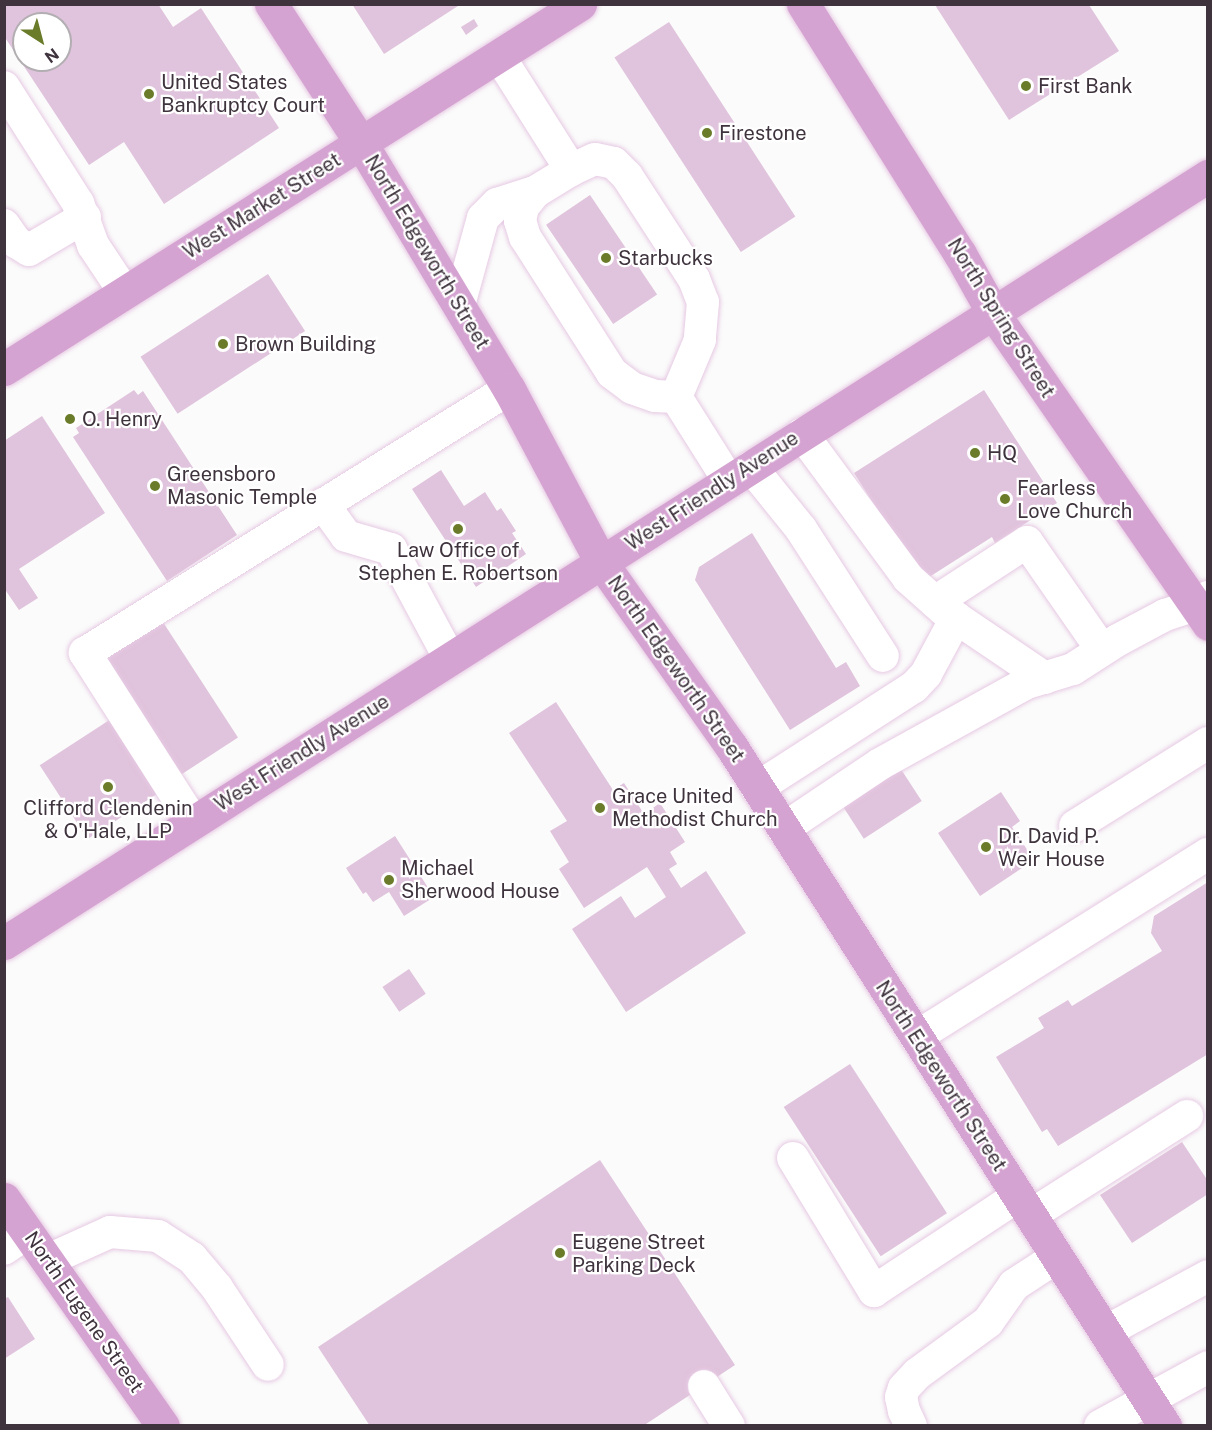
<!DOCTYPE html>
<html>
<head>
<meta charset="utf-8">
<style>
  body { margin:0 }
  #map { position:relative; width:1212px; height:1430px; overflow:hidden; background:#fbfbfb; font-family:"Public Sans",sans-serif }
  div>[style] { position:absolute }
  .building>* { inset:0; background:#e0c3dc; transform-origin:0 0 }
  .roads { filter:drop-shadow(0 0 2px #e6c9e3) drop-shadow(0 0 2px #e6c9e3) }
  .minor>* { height:32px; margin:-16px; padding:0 16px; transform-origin:16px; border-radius:16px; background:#fff }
  .major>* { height:33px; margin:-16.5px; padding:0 16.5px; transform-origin:16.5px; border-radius:16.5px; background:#d5a3d1 }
  .dots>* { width:16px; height:16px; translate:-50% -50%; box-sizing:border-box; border:3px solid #fff; border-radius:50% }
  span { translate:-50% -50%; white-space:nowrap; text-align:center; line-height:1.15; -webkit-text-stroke:4.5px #fff; paint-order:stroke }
  .poi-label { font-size:20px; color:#3f343e }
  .left { translate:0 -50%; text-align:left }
  .street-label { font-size:20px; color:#3f343e }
  .frame { position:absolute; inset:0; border:6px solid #3f343e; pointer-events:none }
  .north { position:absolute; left:12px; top:12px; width:60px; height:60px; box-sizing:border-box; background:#fff; border:2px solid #b2aeb2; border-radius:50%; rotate:144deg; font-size:16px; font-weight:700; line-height:24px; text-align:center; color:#3f343e }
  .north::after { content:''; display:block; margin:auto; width:21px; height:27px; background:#6a7b2a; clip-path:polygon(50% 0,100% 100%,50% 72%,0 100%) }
</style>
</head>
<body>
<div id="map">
  <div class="building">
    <i style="clip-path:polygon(evenodd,4px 4px,158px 4px,173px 27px,201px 8px,279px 128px,164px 204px,124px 142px,89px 165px,4px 36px,4px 4px,24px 24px,60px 24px,60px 60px,24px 60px,24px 24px)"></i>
    <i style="clip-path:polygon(352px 4px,461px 4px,384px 54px)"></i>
    <i style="clip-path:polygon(935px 5px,1089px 5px,1119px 51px,1009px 120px)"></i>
    <i style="clip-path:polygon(474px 19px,478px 26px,466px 35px,461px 27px)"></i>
    <i style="left:669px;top:22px;width:232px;height:65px;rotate:57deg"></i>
    <i style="left:590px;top:195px;width:120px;height:53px;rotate:56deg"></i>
    <i style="left:268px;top:274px;width:68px;height:152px;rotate:57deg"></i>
    <i style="clip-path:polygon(134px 390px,138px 395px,143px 391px,237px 535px,167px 581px,73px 437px,79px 433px,76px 428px)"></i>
    <i style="clip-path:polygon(984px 390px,1057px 503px,995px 543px,992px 537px,923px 581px,854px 473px)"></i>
    <i style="clip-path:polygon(42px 416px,105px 513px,19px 569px,38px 598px,19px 610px,4px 588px,4px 441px)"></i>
    <i style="clip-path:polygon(441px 470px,464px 506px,485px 492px,497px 511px,501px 508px,516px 531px,512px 533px,526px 554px,507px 567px,509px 570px,495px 580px,492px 576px,476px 587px,412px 489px)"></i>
    <i style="clip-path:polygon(752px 533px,836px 668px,846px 662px,860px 686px,790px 730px,695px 580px,699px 567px)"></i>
    <i style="left:159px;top:616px;width:145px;height:74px;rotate:57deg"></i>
    <i style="clip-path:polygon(556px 702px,613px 790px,624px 783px,644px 814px,660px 803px,685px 842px,670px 852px,677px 864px,669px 869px,681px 888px,706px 871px,746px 933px,626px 1012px,572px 929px,621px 896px,635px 918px,666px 897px,647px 867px,584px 908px,559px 869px,569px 862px,550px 831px,567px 821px,509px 733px)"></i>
    <i style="left:111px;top:719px;width:88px;height:85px;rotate:57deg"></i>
    <i style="left:895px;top:760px;width:49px;height:69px;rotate:57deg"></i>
    <i style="clip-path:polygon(1001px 792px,1020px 821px,1012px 827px,1034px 860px,980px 896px,938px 833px)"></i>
    <i style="clip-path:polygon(395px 836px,434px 897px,404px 916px,389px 892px,373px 902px,366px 892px,363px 894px,346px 868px)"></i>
    <i style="clip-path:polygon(1208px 882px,1208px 1054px,1058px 1146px,1047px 1129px,1042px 1132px,996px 1057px,1044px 1028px,1038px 1018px,1068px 1000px,1072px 1006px,1162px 951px,1151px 933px,1154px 916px)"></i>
    <i style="left:409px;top:969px;width:30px;height:32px;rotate:56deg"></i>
    <i style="left:850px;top:1064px;width:178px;height:79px;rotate:57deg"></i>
    <i style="clip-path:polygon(1182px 1142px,1208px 1181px,1208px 1194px,1132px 1243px,1100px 1195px)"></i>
    <i style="clip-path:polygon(600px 1160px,735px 1365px,643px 1426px,370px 1426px,318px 1347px)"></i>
    <i style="clip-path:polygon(8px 1297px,35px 1339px,4px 1359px,4px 1299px)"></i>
  </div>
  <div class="roads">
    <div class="minor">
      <i style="left:499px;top:56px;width:135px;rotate:57.7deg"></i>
      <i style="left:4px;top:87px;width:138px;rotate:57.5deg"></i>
      <i style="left:78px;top:203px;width:45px;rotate:70.3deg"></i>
      <i style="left:93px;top:245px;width:58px;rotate:56.3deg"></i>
      <i style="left:595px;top:159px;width:19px;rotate:12deg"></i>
      <i style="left:614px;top:163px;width:18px;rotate:45deg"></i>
      <i style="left:627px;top:176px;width:123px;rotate:57deg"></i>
      <i style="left:694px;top:279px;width:25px;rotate:69deg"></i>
      <i style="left:703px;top:302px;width:38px;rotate:95deg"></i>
      <i style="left:700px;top:340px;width:62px;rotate:112.8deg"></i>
      <i style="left:676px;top:397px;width:21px;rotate:-177deg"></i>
      <i style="left:655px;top:396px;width:24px;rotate:-161deg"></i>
      <i style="left:632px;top:388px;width:25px;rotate:-143deg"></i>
      <i style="left:612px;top:373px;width:161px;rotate:-122.6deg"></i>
      <i style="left:525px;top:237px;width:17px;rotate:-107deg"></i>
      <i style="left:520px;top:221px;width:14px;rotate:-78deg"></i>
      <i style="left:523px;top:207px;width:19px;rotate:-51deg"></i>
      <i style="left:535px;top:192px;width:42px;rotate:-31.4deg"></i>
      <i style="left:571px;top:170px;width:26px;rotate:-25deg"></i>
      <i style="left:4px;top:225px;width:21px;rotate:55deg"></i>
      <i style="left:16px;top:242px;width:15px;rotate:32deg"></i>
      <i style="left:29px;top:250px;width:65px;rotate:-30.5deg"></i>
      <i style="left:459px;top:305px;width:90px;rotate:-74.6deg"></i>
      <i style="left:483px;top:218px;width:20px;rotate:-45deg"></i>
      <i style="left:497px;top:204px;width:40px;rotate:-18deg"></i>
      <i style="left:676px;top:397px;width:99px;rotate:57.8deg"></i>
      <i style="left:802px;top:434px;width:179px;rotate:53.6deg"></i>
      <i style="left:908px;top:578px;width:47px;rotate:41.5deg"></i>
      <i style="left:943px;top:609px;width:123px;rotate:34.1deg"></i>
      <i style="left:751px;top:467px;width:80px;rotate:51.1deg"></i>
      <i style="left:801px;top:529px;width:151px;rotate:57.2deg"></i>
      <i style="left:323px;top:504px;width:39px;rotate:54deg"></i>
      <i style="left:346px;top:536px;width:47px;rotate:16.1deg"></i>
      <i style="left:391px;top:549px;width:125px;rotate:61.8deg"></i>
      <i style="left:935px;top:602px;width:110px;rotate:-33.1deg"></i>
      <i style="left:1027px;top:542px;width:131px;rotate:55.2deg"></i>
      <i style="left:757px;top:788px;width:187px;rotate:-32.8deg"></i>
      <i style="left:914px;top:687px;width:18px;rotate:-47deg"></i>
      <i style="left:926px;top:674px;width:64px;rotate:-61.8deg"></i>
      <i style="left:193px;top:822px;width:201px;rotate:-122.6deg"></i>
      <i style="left:85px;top:653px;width:499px;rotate:-31.9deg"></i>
      <i style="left:1075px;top:826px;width:157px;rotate:-32deg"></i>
      <i style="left:783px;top:829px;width:117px;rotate:-33.8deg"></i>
      <i style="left:880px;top:764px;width:168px;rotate:-28.9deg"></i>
      <i style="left:1027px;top:683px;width:48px;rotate:-16.9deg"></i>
      <i style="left:1073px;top:669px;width:54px;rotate:-32.8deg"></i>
      <i style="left:1118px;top:640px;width:53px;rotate:-28deg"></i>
      <i style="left:1165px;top:615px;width:32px;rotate:-18deg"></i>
      <i style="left:1195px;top:605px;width:15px;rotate:-32deg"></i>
      <i style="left:916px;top:1037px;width:345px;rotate:-32.1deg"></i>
      <i style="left:793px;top:1158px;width:156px;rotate:58.7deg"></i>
      <i style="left:874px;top:1291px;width:173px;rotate:-33.4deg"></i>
      <i style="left:1031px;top:1215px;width:185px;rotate:-32.4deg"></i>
      <i style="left:4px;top:1249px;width:29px;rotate:-35deg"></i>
      <i style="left:48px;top:1260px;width:68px;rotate:-24.3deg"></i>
      <i style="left:110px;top:1232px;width:48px;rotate:4.8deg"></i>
      <i style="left:158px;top:1236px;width:40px;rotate:32.9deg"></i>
      <i style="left:192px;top:1258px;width:39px;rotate:50deg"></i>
      <i style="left:217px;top:1288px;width:92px;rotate:56.5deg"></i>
      <i style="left:1105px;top:1332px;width:117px;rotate:-28.5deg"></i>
      <i style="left:704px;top:1386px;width:47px;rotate:58deg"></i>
      <i style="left:911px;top:1426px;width:17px;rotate:-115deg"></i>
      <i style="left:904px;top:1411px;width:14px;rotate:-102deg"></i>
      <i style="left:901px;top:1397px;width:9px;rotate:-72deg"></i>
      <i style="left:904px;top:1388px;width:19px;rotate:-47deg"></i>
      <i style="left:917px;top:1374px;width:88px;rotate:-36.2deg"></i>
      <i style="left:988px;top:1322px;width:45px;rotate:-54.9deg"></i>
      <i style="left:1014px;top:1285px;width:51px;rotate:-33.1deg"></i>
      <i style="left:1100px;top:1426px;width:123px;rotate:-28.6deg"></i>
    </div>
    <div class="major">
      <i style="left:271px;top:4px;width:166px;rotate:57.1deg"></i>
      <i style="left:361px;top:143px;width:287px;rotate:59deg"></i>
      <i style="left:509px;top:389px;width:196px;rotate:62deg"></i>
      <i style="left:601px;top:562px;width:225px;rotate:54.8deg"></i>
      <i style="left:731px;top:746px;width:807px;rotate:57.45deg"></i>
      <i style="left:803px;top:4px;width:295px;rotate:57.9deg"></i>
      <i style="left:960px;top:254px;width:68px;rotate:60.8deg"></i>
      <i style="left:993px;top:313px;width:378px;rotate:55.3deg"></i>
      <i style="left:4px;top:369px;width:682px;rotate:-32.36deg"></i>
      <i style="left:4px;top:943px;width:1428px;rotate:-32.5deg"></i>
      <i style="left:4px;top:1199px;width:277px;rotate:55deg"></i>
    </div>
  </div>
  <div class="dots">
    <i style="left:1026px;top:86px;background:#6a7b2a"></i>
    <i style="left:149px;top:94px;background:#6a7b2a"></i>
    <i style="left:707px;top:133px;background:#6a7b2a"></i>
    <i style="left:606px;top:258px;background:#6a7b2a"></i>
    <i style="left:223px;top:344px;background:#6a7b2a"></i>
    <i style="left:70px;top:419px;background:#6a7b2a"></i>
    <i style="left:975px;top:453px;background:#6a7b2a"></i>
    <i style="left:155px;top:486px;background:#6a7b2a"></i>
    <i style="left:1005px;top:499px;background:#6a7b2a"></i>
    <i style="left:458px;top:529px;background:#6a7b2a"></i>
    <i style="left:108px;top:787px;background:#6a7b2a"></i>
    <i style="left:600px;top:808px;background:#6a7b2a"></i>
    <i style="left:986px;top:847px;background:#6a7b2a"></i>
    <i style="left:389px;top:880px;background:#6a7b2a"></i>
    <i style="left:560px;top:1253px;background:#6a7b2a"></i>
  </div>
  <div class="poi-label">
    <span class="left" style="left:161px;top:94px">United States<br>Bankruptcy Court</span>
    <span class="left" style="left:1038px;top:86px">First Bank</span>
    <span class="left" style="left:719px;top:133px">Firestone</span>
    <span class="left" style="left:618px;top:258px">Starbucks</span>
    <span class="left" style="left:235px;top:344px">Brown Building</span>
    <span class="left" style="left:82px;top:419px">O. Henry</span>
    <span class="left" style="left:987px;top:453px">HQ</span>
    <span class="left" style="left:167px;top:486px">Greensboro<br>Masonic Temple</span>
    <span class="left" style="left:1017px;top:500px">Fearless<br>Love Church</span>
    <span style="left:458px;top:562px">Law Office of<br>Stephen E. Robertson</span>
    <span class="left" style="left:612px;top:808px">Grace United<br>Methodist Church</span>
    <span style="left:108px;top:820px">Clifford Clendenin<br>&amp; O'Hale, LLP</span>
    <span class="left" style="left:998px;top:848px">Dr. David P.<br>Weir House</span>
    <span class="left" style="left:401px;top:880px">Michael<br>Sherwood House</span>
    <span class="left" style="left:572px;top:1254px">Eugene Street<br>Parking Deck</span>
  </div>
  <div class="street-label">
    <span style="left:262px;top:206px;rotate:-32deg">West Market Street</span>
    <span style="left:427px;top:252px;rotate:59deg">North Edgeworth Street</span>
    <span style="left:1001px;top:318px;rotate:58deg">North Spring Street</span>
    <span style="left:712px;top:491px;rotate:-33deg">West Friendly Avenue</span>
    <span style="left:676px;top:669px;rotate:55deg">North Edgeworth Street</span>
    <span style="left:302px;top:753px;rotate:-32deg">West Friendly Avenue</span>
    <span style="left:941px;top:1076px;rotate:57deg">North Edgeworth Street</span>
    <span style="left:84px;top:1312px;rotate:55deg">North Eugene Street</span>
  </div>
  <div class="frame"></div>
  <div class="north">N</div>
</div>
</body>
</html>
